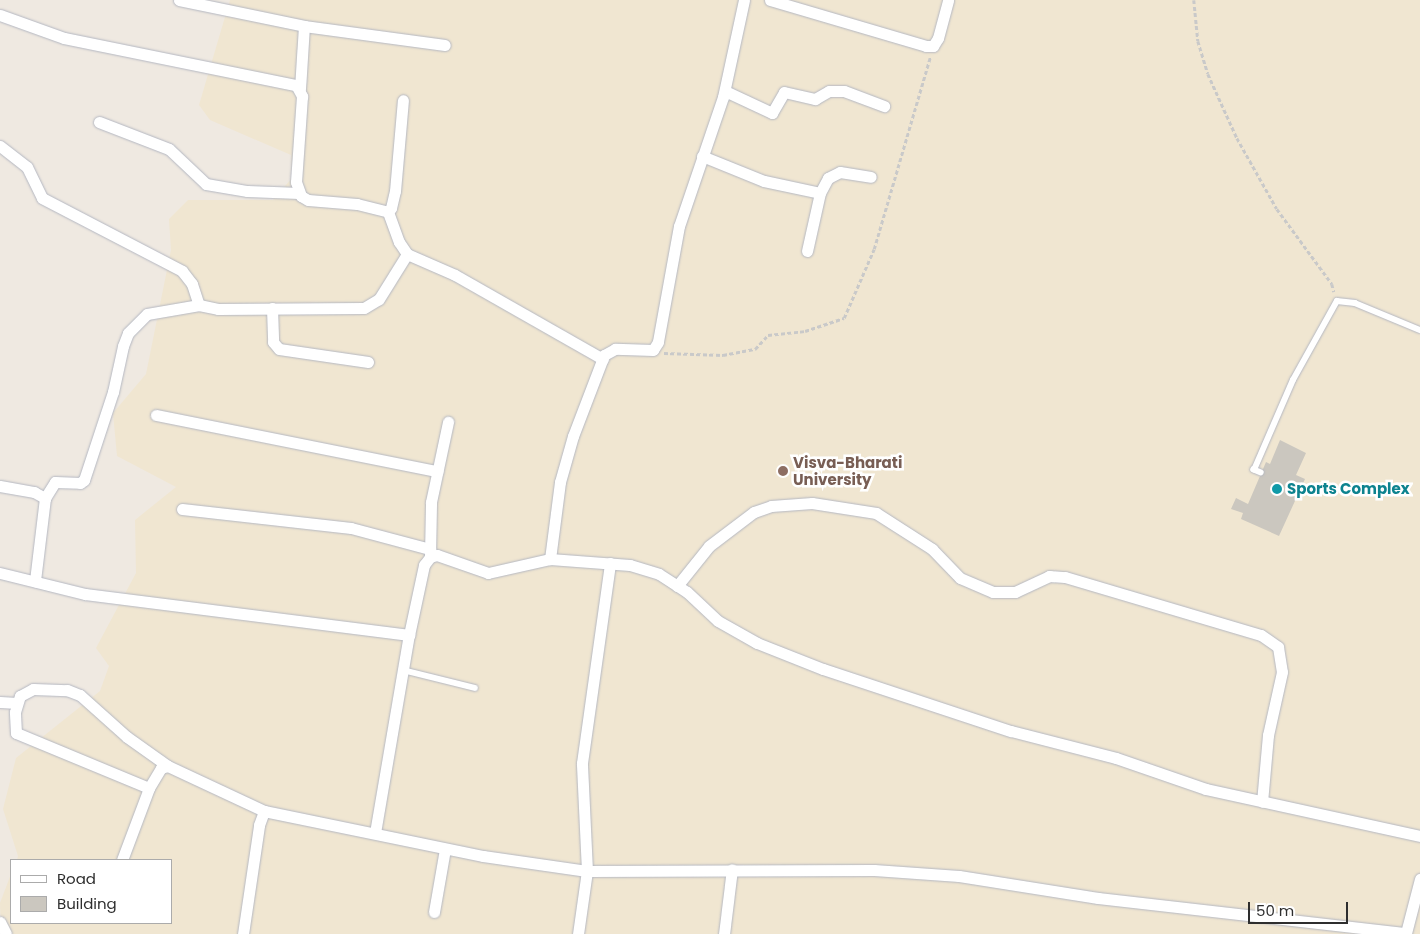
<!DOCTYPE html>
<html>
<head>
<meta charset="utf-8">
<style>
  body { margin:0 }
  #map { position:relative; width:1420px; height:934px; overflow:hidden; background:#efe9e1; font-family:Poppins,sans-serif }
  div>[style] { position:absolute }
  .education>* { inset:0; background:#f0e6d1 }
  .building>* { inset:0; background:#cbc7bf }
  .path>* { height:2.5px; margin-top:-1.25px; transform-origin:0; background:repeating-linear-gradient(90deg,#c9c9c9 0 4px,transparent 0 6.5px) }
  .roads { filter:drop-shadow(0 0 1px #b4b7c1) drop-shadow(0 0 1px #b4b7c1) }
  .lane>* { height:5.5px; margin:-2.75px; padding:0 2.75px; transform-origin:2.75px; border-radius:2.75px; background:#fff }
  .street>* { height:11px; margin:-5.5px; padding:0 5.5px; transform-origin:5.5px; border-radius:5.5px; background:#fff }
  .dots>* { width:14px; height:14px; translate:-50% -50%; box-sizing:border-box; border:2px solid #fff; border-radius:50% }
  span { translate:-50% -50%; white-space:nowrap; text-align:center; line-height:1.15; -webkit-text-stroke:5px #fff; paint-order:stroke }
  .education-label { font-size:15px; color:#785e54; font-weight:700 }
  .left { translate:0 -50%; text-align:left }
  .culture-label { font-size:15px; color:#0d838f; font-weight:700 }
  .legend { position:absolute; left:10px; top:859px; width:162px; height:65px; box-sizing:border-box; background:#fff; border:1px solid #ababab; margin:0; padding:6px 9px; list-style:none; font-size:15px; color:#2e2e2e }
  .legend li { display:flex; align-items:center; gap:10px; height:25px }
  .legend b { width:25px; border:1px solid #ababab }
  .scale { position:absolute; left:1248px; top:902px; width:100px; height:22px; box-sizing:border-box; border:2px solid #2e2e2e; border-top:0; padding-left:6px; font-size:15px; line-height:18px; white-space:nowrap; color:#2e2e2e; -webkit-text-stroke:4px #fff; paint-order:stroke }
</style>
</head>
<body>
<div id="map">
  <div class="education">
    <i style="clip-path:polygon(230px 0,1420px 0,1420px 934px,1px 934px,0 903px,11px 874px,11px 923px,171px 923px,171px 860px,17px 860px,18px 856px,3px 809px,16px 758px,100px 691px,109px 666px,96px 648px,136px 573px,135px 520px,176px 487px,117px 456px,113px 413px,146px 374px,171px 250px,169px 219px,188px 200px,273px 200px,292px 178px,291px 155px,210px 120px,199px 105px)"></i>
  </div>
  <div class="building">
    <i style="clip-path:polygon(1280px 440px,1306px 453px,1296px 475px,1305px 479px,1279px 536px,1241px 519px,1243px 513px,1231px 509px,1236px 498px,1248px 504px,1266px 462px,1270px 464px)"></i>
  </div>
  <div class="path">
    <i style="left:1194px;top:0;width:41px;rotate:84.4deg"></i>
    <i style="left:1198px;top:41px;width:34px;rotate:73deg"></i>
    <i style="left:1208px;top:74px;width:70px;rotate:65.6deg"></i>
    <i style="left:1237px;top:138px;width:81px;rotate:60.6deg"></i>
    <i style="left:1277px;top:209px;width:93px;rotate:53.7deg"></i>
    <i style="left:1332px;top:284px;width:8px;rotate:76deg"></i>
    <i style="left:664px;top:353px;width:59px;rotate:1.9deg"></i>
    <i style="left:723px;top:355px;width:33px;rotate:-11deg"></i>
    <i style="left:755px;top:349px;width:19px;rotate:-47deg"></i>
    <i style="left:768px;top:335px;width:37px;rotate:-6deg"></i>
    <i style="left:805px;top:331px;width:41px;rotate:-18.4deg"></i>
    <i style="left:844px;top:318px;width:75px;rotate:-66.5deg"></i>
    <i style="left:874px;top:249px;width:200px;rotate:-73.7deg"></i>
  </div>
  <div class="roads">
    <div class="lane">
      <i style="left:1261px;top:473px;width:8px;rotate:-157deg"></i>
      <i style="left:1254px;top:470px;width:98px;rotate:-66.6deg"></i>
      <i style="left:1293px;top:380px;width:90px;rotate:-60.9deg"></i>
      <i style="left:1337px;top:301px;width:18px;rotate:6deg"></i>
      <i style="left:1355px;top:303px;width:70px;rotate:22.6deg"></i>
      <i style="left:403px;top:670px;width:74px;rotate:14deg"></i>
    </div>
    <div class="street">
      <i style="left:179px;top:0;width:128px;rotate:11.7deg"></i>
      <i style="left:304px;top:26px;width:142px;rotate:7.7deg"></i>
      <i style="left:744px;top:0;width:99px;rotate:102.2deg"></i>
      <i style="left:723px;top:97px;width:136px;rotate:108.8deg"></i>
      <i style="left:679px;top:226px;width:118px;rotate:100.3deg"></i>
      <i style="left:658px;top:342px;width:9px;rotate:122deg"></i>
      <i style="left:653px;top:350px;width:38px;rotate:-178deg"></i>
      <i style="left:615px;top:349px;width:13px;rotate:151deg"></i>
      <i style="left:604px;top:355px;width:87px;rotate:110.9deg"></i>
      <i style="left:573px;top:436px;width:48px;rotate:105.8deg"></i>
      <i style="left:560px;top:482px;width:78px;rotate:97.4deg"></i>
      <i style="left:550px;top:559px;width:80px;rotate:4.3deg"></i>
      <i style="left:630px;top:565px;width:30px;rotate:17deg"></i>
      <i style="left:659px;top:574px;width:33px;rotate:33deg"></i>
      <i style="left:687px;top:592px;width:42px;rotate:43.1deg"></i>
      <i style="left:718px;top:621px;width:45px;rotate:29.4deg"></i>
      <i style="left:757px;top:643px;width:71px;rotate:21.5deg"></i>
      <i style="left:823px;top:669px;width:198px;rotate:18.3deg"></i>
      <i style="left:1011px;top:731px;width:108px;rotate:14.4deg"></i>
      <i style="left:1116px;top:758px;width:95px;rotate:19deg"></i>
      <i style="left:1206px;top:789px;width:219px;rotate:12.4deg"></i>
      <i style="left:770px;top:0;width:163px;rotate:16.4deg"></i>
      <i style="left:926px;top:46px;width:7px"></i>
      <i style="left:933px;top:46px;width:9px;rotate:-58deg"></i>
      <i style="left:938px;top:38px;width:39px;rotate:-75deg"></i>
      <i style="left:0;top:15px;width:68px;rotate:19.8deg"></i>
      <i style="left:64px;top:38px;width:237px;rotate:11.5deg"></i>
      <i style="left:296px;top:85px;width:13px;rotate:61deg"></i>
      <i style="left:302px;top:96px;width:86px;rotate:94deg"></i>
      <i style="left:296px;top:182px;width:15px;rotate:70deg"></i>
      <i style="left:301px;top:196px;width:8px;rotate:30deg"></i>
      <i style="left:308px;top:200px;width:49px;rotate:4.7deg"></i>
      <i style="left:357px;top:204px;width:32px;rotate:14deg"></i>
      <i style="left:388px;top:212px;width:32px;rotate:70deg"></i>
      <i style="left:399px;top:242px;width:14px;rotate:56deg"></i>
      <i style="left:407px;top:254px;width:52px;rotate:23.6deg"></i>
      <i style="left:455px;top:275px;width:170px;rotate:29.6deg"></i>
      <i style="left:300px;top:89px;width:63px;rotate:-86.4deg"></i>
      <i style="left:725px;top:91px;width:52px;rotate:25.1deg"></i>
      <i style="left:772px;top:113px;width:24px;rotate:-60deg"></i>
      <i style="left:784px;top:92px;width:32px;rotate:13deg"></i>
      <i style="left:815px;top:99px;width:16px;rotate:-30deg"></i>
      <i style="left:829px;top:91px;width:15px"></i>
      <i style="left:844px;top:91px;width:43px;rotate:20.6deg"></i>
      <i style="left:99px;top:122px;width:75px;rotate:21.1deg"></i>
      <i style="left:169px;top:149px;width:51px;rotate:43.4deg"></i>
      <i style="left:206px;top:184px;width:42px;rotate:9.7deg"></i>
      <i style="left:247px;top:191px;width:52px;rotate:2.2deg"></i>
      <i style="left:0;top:146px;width:34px;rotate:38deg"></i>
      <i style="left:27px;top:167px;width:34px;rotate:64deg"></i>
      <i style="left:42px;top:198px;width:158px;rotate:27.5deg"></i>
      <i style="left:182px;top:271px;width:16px;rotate:52deg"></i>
      <i style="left:192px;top:284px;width:22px;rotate:72deg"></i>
      <i style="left:702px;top:156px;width:67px;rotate:22deg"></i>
      <i style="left:764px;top:181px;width:57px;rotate:12.1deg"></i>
      <i style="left:388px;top:212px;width:5px;rotate:-53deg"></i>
      <i style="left:391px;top:208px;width:17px;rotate:-77deg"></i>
      <i style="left:395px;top:191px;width:91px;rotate:-85deg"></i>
      <i style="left:807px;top:251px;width:59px;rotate:-77.4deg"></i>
      <i style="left:820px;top:193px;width:17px;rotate:-62deg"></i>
      <i style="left:828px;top:178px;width:13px;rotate:-27deg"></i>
      <i style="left:840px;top:172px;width:31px;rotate:9deg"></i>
      <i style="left:272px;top:308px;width:34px;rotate:88deg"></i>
      <i style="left:273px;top:342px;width:9px;rotate:49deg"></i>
      <i style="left:279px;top:349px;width:90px;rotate:8.3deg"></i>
      <i style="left:156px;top:415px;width:287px;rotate:11.3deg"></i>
      <i style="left:0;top:486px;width:35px;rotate:10deg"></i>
      <i style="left:34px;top:492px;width:13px;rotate:29deg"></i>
      <i style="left:45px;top:498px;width:84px;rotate:96.9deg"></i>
      <i style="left:45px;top:498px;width:19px;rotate:-58deg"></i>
      <i style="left:55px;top:482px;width:25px;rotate:2deg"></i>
      <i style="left:80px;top:483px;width:5px;rotate:-37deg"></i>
      <i style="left:84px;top:480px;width:93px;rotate:-71.8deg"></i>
      <i style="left:113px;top:392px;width:47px;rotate:-77.7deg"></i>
      <i style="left:123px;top:346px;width:14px;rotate:-69deg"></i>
      <i style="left:128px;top:333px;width:27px;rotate:-45deg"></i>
      <i style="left:147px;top:314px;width:53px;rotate:-9.8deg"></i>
      <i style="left:199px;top:305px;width:19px;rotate:12deg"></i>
      <i style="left:218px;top:309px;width:146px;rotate:-0.4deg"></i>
      <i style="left:364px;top:308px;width:17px;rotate:-31deg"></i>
      <i style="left:379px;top:299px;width:53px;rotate:-58.1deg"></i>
      <i style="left:182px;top:509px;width:170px;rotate:6.4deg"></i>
      <i style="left:351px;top:528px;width:82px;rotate:14.9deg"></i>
      <i style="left:430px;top:556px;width:54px;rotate:-88.9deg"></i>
      <i style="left:431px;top:502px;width:82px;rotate:-78deg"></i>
      <i style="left:0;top:573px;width:88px;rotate:13.9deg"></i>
      <i style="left:85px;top:594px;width:327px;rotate:7.2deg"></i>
      <i style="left:409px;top:635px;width:72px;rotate:-77.9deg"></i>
      <i style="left:424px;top:565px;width:10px;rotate:-53deg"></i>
      <i style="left:430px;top:557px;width:7px;rotate:-16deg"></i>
      <i style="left:437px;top:555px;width:54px;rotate:19.4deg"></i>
      <i style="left:488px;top:573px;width:64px;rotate:-12.7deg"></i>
      <i style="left:677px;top:586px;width:51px;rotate:-51.3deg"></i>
      <i style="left:709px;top:546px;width:56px;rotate:-37.1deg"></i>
      <i style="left:754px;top:512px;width:18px;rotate:-19deg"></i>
      <i style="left:771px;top:506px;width:41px;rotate:-4.2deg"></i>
      <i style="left:812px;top:503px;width:65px;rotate:8.9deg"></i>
      <i style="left:876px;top:513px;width:67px;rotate:32.7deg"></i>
      <i style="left:932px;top:549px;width:40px;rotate:46deg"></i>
      <i style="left:960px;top:578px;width:36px;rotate:23deg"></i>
      <i style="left:993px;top:592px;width:22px"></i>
      <i style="left:1015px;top:592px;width:38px;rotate:-25deg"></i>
      <i style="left:1049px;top:576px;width:16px;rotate:4deg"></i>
      <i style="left:1065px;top:577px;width:204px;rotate:16.5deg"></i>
      <i style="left:1261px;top:635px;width:21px;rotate:35deg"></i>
      <i style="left:1278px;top:647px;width:25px;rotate:81deg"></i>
      <i style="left:1282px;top:672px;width:65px;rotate:102.5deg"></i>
      <i style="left:1268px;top:735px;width:67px;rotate:95.1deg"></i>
      <i style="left:0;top:702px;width:17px;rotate:3deg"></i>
      <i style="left:149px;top:788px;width:144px;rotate:-157.5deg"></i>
      <i style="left:16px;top:733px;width:21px;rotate:-93deg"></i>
      <i style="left:15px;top:712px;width:17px;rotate:-73deg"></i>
      <i style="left:20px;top:696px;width:15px;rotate:-28deg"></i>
      <i style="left:33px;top:689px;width:34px;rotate:2deg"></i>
      <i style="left:67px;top:690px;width:14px;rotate:21deg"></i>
      <i style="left:80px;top:695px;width:63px;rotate:41.8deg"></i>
      <i style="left:127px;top:737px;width:50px;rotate:35.3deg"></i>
      <i style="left:375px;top:833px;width:201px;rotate:-80.3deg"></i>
      <i style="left:122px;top:860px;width:77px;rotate:-69.4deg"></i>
      <i style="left:149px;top:788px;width:23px;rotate:-59deg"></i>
      <i style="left:161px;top:768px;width:7px;rotate:-16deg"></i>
      <i style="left:168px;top:766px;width:106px;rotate:25.1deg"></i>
      <i style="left:434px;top:912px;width:64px;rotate:-80.1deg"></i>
      <i style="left:0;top:922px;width:13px;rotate:63deg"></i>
      <i style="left:243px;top:934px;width:110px;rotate:-81.6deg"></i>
      <i style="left:259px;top:825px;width:15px;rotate:-70deg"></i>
      <i style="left:264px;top:811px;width:224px;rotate:11.6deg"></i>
      <i style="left:483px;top:856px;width:105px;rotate:8.2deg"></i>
      <i style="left:587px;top:871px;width:108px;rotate:-92.7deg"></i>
      <i style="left:582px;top:763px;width:202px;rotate:-82deg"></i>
      <i style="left:578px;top:934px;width:64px;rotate:-81.9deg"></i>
      <i style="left:587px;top:871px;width:287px;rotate:-0.2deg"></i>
      <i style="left:874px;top:870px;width:85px;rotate:4deg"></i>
      <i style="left:959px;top:876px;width:141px;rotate:9deg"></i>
      <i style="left:1098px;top:898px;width:310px;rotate:6.5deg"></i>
      <i style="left:1406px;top:933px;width:56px;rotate:-75.5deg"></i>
      <i style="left:724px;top:934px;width:65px;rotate:-83deg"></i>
    </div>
  </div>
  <div class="dots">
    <i style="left:783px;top:471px;background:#8d6e63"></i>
    <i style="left:1277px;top:489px;background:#0f9aa8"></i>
  </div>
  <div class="education-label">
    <span class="left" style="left:793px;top:471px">Visva-Bharati<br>University</span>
  </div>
  <div class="culture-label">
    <span class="left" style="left:1287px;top:489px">Sports Complex</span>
  </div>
  <ul class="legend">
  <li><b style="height:6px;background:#fff"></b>Road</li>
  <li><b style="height:14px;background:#cbc7bf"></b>Building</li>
  </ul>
  <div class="scale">50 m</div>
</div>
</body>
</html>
